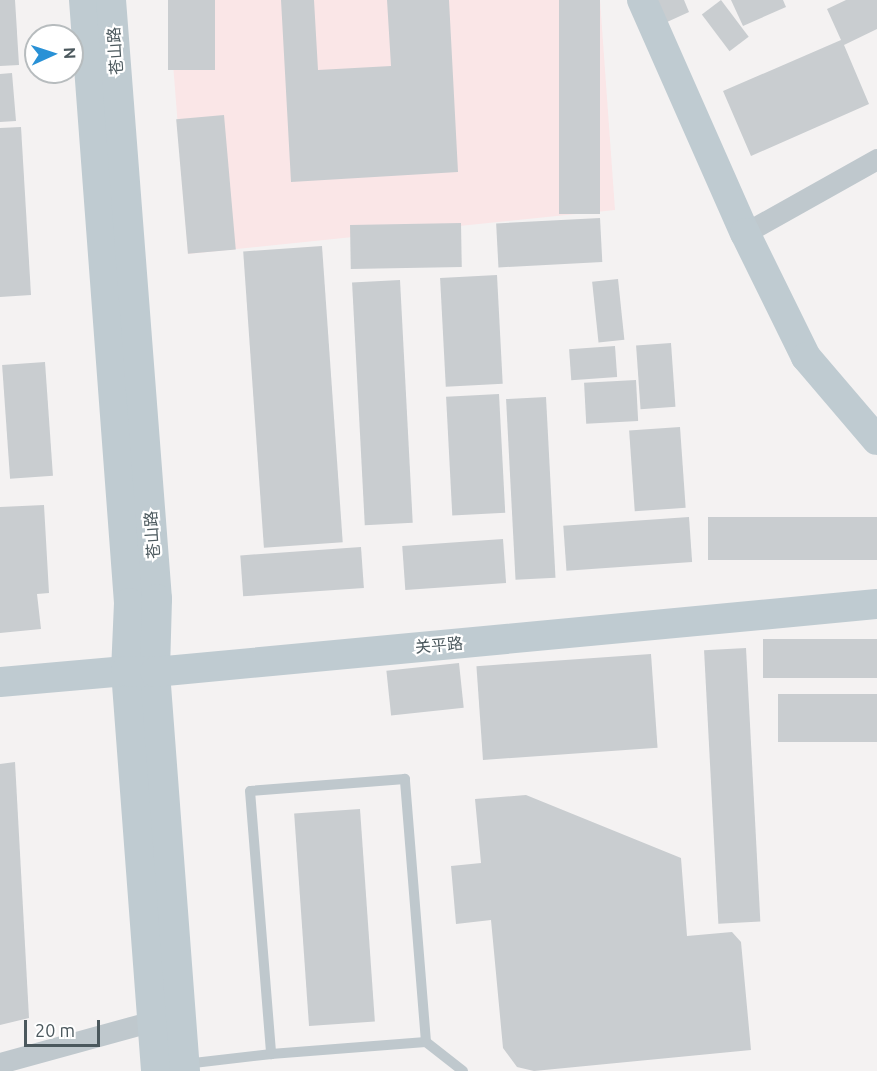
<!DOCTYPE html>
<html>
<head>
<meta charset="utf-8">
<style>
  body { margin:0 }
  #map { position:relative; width:877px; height:1071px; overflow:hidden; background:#f4f2f2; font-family:Ubuntu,"Noto Sans SC",sans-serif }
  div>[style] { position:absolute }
  .medical>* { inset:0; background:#fae6e7 }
  .building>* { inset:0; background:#c9cdd0; transform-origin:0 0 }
  .lane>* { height:10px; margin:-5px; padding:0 5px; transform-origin:5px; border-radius:5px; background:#bfc8cd }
  .street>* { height:21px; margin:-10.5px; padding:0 10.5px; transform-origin:10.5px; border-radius:10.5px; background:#bfc8cd }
  .secondary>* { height:30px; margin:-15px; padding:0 15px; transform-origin:15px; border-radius:15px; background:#bfcbd1 }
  span { translate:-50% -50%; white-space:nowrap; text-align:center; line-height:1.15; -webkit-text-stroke:4.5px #fff; paint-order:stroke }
  .street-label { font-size:16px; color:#4b585d }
  .north { position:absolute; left:24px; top:24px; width:60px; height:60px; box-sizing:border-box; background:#fff; border:2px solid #b7bcbe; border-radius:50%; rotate:87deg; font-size:16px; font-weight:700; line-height:24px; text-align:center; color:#4b585d }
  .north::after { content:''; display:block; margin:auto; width:21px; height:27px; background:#2991d6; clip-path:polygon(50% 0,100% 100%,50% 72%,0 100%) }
  .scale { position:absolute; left:24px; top:1020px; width:76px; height:27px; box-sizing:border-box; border:3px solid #4b585d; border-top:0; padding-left:8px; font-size:18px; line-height:21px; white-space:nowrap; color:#4b585d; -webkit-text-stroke:4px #fff; paint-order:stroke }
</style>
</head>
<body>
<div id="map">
  <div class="medical">
    <i style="clip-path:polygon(168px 0,600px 0,615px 210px,188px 254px)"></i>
  </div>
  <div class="building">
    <i style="clip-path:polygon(0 0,15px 0,19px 65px,0 66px)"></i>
    <i style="left:168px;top:0;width:47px;height:70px"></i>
    <i style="clip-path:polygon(281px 0,314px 0,318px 70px,391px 66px,387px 0,449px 0,458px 172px,291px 182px)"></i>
    <i style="left:559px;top:0;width:41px;height:214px"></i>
    <i style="clip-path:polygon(657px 0,684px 0,689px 12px,667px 22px)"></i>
    <i style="left:721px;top:0;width:46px;height:24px;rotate:53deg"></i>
    <i style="clip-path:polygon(731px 0,783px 0,786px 7px,743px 26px)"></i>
    <i style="clip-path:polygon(846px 0,877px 0,877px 29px,844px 45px,869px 104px,751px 156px,723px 91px,841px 40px,827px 9px)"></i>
    <i style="clip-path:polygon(12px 73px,16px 121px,0 122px,0 74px)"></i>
    <i style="left:224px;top:115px;width:135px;height:48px;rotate:85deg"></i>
    <i style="clip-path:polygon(21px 127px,31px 295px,0 297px,0 128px)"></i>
    <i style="left:600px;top:218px;width:44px;height:104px;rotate:87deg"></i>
    <i style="left:461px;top:223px;width:44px;height:111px;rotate:89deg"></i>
    <i style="left:322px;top:246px;width:297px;height:79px;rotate:86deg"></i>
    <i style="left:497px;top:275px;width:109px;height:57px;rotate:87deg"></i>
    <i style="left:618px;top:279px;width:61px;height:26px;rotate:84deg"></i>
    <i style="left:400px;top:280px;width:243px;height:48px;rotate:87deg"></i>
    <i style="left:671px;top:343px;width:64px;height:35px;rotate:86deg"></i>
    <i style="left:615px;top:346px;width:31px;height:46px;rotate:86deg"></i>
    <i style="left:45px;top:362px;width:114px;height:43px;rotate:86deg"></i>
    <i style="left:636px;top:380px;width:41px;height:52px;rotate:87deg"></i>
    <i style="left:499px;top:394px;width:119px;height:53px;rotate:87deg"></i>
    <i style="left:546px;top:397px;width:181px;height:40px;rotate:87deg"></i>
    <i style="left:680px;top:427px;width:81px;height:51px;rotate:86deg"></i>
    <i style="clip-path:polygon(44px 505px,49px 593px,37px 594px,41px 629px,0 633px,0 507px)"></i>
    <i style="left:689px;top:517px;width:45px;height:126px;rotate:86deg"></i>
    <i style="left:877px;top:517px;width:43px;height:169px;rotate:90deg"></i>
    <i style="left:503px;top:539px;width:44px;height:101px;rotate:86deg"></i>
    <i style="left:361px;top:547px;width:41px;height:121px;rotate:86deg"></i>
    <i style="left:877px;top:639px;width:39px;height:114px;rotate:90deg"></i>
    <i style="left:746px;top:648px;width:274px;height:42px;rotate:87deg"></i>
    <i style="left:651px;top:654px;width:94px;height:175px;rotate:86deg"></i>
    <i style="left:459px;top:663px;width:45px;height:73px;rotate:84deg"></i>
    <i style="left:877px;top:694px;width:48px;height:99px;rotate:90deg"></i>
    <i style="clip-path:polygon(15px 762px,29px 1018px,0 1025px,0 764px)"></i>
    <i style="clip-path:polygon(526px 795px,681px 858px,687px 936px,732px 932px,741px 942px,751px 1050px,534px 1071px,517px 1067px,503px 1048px,491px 920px,456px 924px,451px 866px,481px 863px,475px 799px)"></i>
    <i style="left:360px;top:809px;width:213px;height:66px;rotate:86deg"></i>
  </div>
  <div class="lane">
    <i style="left:426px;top:1042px;width:47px;rotate:38.1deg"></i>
    <i style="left:185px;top:1064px;width:87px;rotate:-6.6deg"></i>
    <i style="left:271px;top:1054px;width:155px;rotate:-4.4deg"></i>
    <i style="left:426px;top:1042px;width:264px;rotate:-94.6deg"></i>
    <i style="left:405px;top:779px;width:155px;rotate:175.6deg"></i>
    <i style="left:250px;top:791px;width:264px;rotate:85.4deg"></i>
  </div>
  <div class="street">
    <i style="left:745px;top:233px;width:151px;rotate:-29.3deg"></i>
    <i style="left:0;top:1063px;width:158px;rotate:-15.4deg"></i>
  </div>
  <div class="secondary">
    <i style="left:84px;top:0;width:605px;rotate:85.73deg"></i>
    <i style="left:129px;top:603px;width:68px;rotate:92.5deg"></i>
    <i style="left:126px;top:671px;width:401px;rotate:85.7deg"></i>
    <i style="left:111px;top:0;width:601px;rotate:85.61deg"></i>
    <i style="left:157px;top:599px;width:73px;rotate:91.6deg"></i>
    <i style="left:155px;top:672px;width:400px;rotate:85.7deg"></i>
    <i style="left:642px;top:0;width:255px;rotate:66.2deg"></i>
    <i style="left:745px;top:233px;width:138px;rotate:63.8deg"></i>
    <i style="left:806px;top:357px;width:109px;rotate:49.5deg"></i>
    <i style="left:0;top:682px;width:126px;rotate:-5deg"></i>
    <i style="left:126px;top:671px;width:29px;rotate:2deg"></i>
    <i style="left:155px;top:672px;width:725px;rotate:-5.38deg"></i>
  </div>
  <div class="street-label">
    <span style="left:115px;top:51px;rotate:-94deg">苍山路</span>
    <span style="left:152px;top:535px;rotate:-94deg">苍山路</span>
    <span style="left:439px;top:645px;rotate:-5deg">关平路</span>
  </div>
  <div class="north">N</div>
  <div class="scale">20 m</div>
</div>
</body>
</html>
